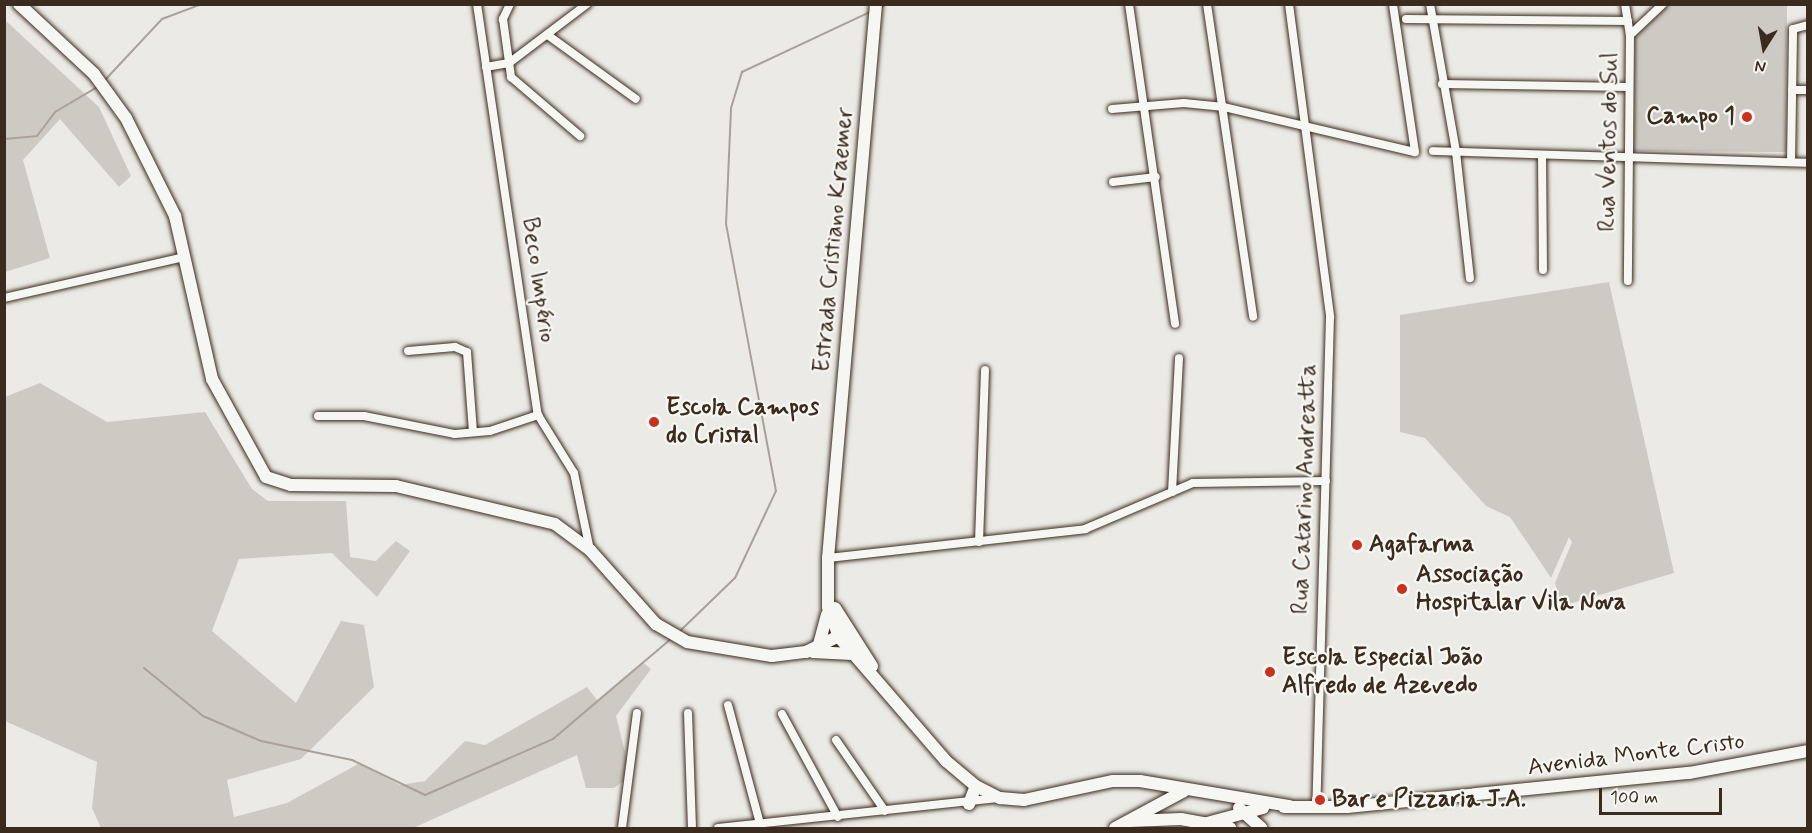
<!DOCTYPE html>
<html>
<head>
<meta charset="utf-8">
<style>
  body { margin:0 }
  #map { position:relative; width:1812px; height:833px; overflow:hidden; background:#ebeae5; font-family:Mynerve,sans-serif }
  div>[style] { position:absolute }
  .green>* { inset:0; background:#cdcac4 }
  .stream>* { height:2px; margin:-1px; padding:0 1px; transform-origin:1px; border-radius:1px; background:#a8a198 }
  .roads { filter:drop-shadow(0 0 2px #3b2a1e) drop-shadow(0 0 2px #3b2a1e) }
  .street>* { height:8px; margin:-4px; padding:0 4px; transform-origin:4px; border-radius:4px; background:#f6f6f2 }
  .secondary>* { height:12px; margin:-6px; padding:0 6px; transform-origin:6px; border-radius:6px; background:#f6f6f2 }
  .dots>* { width:16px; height:16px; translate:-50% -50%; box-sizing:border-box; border:3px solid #f6f6f2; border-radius:50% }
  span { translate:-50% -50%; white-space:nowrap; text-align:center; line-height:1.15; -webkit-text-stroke:4.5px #f6f6f2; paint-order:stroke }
  .poi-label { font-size:24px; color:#3b2a1e; font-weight:700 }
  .right { translate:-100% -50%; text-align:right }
  .left { translate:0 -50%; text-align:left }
  .street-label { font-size:24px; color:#3b2a1e }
  .frame { position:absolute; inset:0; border:6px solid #3b2a1e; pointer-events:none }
  .north { position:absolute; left:1734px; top:18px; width:60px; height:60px; -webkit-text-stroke:4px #f6f6f2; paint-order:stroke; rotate:191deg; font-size:16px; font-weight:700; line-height:24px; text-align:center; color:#3b2a1e }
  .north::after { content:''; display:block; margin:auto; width:21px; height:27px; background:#3b2a1e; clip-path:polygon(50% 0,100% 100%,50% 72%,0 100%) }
  .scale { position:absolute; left:1599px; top:788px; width:123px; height:27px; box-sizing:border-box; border:3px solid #3b2a1e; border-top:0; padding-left:8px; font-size:18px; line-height:21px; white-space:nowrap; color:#3b2a1e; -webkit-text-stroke:4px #f6f6f2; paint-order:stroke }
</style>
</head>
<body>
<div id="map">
  <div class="green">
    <i style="clip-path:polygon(1670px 4px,1787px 5px,1786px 152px,1634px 151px,1635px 37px)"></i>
    <i style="clip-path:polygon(5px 20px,99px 107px,131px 176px,119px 187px,60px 119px,23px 160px,50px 258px,5px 272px)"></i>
    <i style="clip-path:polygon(1609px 282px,1674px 573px,1562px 606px,1555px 583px,1572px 542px,1569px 537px,1551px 578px,1510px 517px,1486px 506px,1425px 438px,1400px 432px,1400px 315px)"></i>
    <i style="clip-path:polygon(40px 383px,107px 422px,205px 412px,252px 489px,268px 501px,346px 501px,350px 557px,376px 561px,396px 541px,410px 551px,377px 597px,332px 553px,239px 559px,212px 631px,296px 703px,341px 621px,364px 625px,374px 687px,301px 759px,227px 780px,234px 817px,287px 803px,360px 763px,400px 785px,425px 781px,465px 741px,485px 745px,587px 687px,597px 700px,642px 662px,651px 669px,616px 716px,631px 776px,614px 788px,586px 788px,577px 755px,413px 828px,101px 828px,92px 808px,97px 762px,5px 721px,5px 397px)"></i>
  </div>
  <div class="stream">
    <i style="left:880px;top:8px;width:8px;rotate:-30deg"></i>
    <i style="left:105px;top:80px;width:83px;rotate:-46.9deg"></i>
    <i style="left:162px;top:19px;width:43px;rotate:-20.6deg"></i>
    <i style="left:4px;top:139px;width:33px;rotate:-5deg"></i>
    <i style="left:37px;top:136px;width:30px;rotate:-53deg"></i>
    <i style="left:55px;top:112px;width:51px;rotate:-30.6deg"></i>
    <i style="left:679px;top:632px;width:78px;rotate:-44deg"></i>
    <i style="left:735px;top:578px;width:96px;rotate:-64.8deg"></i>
    <i style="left:776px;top:491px;width:272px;rotate:-100.6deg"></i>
    <i style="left:726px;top:224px;width:116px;rotate:-87.5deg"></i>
    <i style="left:731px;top:108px;width:38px;rotate:-73deg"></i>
    <i style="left:742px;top:72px;width:141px;rotate:-25.1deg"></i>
    <i style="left:144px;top:668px;width:76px;rotate:39.1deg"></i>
    <i style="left:203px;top:716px;width:63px;rotate:23.3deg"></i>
    <i style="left:261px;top:741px;width:93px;rotate:11.8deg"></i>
    <i style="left:352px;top:760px;width:81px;rotate:25.6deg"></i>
    <i style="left:425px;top:795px;width:140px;rotate:-23.6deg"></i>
    <i style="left:553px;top:739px;width:156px;rotate:-40.3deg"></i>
  </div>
  <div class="roads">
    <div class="street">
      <i style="left:477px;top:4px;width:416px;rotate:81.6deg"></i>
      <i style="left:538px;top:415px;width:68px;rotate:58.2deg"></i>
      <i style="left:574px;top:473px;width:79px;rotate:78.3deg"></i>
      <i style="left:510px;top:4px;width:17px;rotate:115deg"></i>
      <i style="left:503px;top:19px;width:59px;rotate:82.1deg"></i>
      <i style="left:511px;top:77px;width:91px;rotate:40.5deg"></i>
      <i style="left:1129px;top:4px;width:323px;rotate:81.8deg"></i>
      <i style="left:1207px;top:4px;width:316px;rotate:81.6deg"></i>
      <i style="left:1289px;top:4px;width:316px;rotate:82.5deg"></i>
      <i style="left:1330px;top:317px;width:490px;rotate:91.6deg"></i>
      <i style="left:1430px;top:4px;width:150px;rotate:80deg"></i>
      <i style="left:1456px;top:152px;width:127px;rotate:83.7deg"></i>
      <i style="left:1625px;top:4px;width:31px;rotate:81deg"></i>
      <i style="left:1630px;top:35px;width:246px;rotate:90.5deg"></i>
      <i style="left:1406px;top:19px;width:222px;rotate:0.5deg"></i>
      <i style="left:1630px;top:35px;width:45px;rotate:-43.2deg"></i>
      <i style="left:549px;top:36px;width:107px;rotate:35.9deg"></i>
      <i style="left:486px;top:67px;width:23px;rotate:-10deg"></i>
      <i style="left:509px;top:63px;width:98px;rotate:-37.1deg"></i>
      <i style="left:1442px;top:84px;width:186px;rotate:0.9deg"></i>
      <i style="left:1792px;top:90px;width:16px"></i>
      <i style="left:1112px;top:109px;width:72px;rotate:-4.8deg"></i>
      <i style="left:1184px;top:103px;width:40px;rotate:5.7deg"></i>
      <i style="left:1224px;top:107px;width:196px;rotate:13.3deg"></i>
      <i style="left:1415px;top:152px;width:150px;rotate:-98.5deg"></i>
      <i style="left:1433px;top:151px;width:375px;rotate:1.8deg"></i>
      <i style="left:1542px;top:156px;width:114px;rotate:89.5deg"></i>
      <i style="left:1791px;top:162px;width:133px;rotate:-89.1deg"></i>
      <i style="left:1793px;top:29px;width:16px;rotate:-15deg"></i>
      <i style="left:1113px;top:182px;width:43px;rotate:-6.6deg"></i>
      <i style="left:4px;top:298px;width:186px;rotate:-12.8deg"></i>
      <i style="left:408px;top:351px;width:47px;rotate:-4.9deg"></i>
      <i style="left:455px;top:347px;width:13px;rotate:23deg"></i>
      <i style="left:467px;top:352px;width:80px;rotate:85.7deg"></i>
      <i style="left:318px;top:416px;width:46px"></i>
      <i style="left:364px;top:416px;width:93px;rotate:11.2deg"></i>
      <i style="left:455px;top:434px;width:35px;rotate:-5deg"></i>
      <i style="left:490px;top:431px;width:51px;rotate:-18.4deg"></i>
      <i style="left:1172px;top:492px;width:134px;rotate:-87deg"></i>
      <i style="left:979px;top:542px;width:172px;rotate:-88deg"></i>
      <i style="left:828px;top:558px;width:259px;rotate:-6.4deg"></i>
      <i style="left:1085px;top:529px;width:117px;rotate:-23.1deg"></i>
      <i style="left:1193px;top:483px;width:133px;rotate:-0.9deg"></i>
      <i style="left:728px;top:705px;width:123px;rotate:74.9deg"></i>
      <i style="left:688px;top:713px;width:115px;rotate:88deg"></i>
      <i style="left:782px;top:714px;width:117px;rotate:61.5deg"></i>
      <i style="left:836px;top:740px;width:86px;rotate:55.4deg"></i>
      <i style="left:622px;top:828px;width:116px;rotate:-82.6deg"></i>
      <i style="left:718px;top:828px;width:284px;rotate:-6.1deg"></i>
    </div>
    <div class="secondary">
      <i style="left:19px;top:4px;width:103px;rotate:43deg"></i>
      <i style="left:94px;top:74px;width:54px;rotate:54deg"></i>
      <i style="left:126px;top:118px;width:110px;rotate:63.4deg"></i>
      <i style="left:175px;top:216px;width:167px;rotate:77.2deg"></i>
      <i style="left:212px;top:379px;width:112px;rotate:61.1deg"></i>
      <i style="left:266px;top:477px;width:26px;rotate:18deg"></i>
      <i style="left:291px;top:485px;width:105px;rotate:0.5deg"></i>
      <i style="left:396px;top:486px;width:163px;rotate:13.4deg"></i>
      <i style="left:555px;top:524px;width:44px;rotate:36.6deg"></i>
      <i style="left:590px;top:550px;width:99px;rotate:48.3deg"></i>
      <i style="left:656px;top:624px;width:36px;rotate:30deg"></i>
      <i style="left:687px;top:642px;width:86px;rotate:9.4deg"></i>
      <i style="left:772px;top:656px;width:34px;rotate:-7deg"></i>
      <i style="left:806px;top:652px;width:46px;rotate:-26deg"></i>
      <i style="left:876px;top:4px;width:556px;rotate:94.95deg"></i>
      <i style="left:828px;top:558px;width:49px;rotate:90deg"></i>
      <i style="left:828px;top:607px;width:32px;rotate:70deg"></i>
      <i style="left:839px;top:637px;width:164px;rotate:49.2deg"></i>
      <i style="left:946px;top:761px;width:39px;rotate:40deg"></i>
      <i style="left:976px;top:786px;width:27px;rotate:27deg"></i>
      <i style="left:1000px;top:798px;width:24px;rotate:5deg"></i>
      <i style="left:1024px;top:800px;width:91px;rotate:-12.1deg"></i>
      <i style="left:1113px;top:781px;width:27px"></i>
      <i style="left:1140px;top:781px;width:152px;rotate:9.5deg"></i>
      <i style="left:835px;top:608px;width:69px;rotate:57.5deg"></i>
      <i style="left:818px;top:648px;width:35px;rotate:-75deg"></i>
      <i style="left:813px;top:652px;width:39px;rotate:3deg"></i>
      <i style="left:969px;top:804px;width:19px;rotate:-69deg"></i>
      <i style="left:1284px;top:807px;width:63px"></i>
      <i style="left:1347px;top:807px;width:344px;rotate:-5.7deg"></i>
      <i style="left:1689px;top:773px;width:121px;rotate:-10.5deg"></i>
      <i style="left:1239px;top:808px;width:30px;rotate:42deg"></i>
      <i style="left:1130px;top:821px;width:51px;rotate:-2.2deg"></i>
      <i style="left:1181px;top:819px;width:50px;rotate:10.4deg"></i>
      <i style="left:1207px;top:823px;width:58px;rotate:-15deg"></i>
      <i style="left:1115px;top:828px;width:78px;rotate:-28.2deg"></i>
    </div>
  </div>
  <div class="dots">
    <i style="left:1747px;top:117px;background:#c8321e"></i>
    <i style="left:654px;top:422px;background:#c8321e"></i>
    <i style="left:1357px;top:545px;background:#c8321e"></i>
    <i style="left:1402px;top:589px;background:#c8321e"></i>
    <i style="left:1270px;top:672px;background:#c8321e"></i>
    <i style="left:1320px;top:800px;background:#c8321e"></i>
  </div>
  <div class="poi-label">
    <span class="right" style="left:1735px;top:117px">Campo 1</span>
    <span class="left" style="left:666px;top:422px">Escola Campos<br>do Cristal</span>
    <span class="left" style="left:1369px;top:545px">Agafarma</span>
    <span class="left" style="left:1416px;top:589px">Associação<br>Hospitalar Vila Nova</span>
    <span class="left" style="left:1282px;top:672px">Escola Especial João<br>Alfredo de Azevedo</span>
    <span class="left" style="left:1332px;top:800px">Bar e Pizzaria J.A.</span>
  </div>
  <div class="street-label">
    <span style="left:1609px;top:142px;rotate:-89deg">Rua Ventos do Sul</span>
    <span style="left:834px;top:240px;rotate:-85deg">Estrada Cristiano Kraemer</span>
    <span style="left:538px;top:280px;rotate:82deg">Beco Império</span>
    <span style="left:1305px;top:489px;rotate:-88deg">Rua Catarino Andreatta</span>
    <span style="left:1636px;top:755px;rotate:-7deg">Avenida Monte Cristo</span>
  </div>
  <div class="frame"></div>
  <div class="north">N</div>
  <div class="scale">100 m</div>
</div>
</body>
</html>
